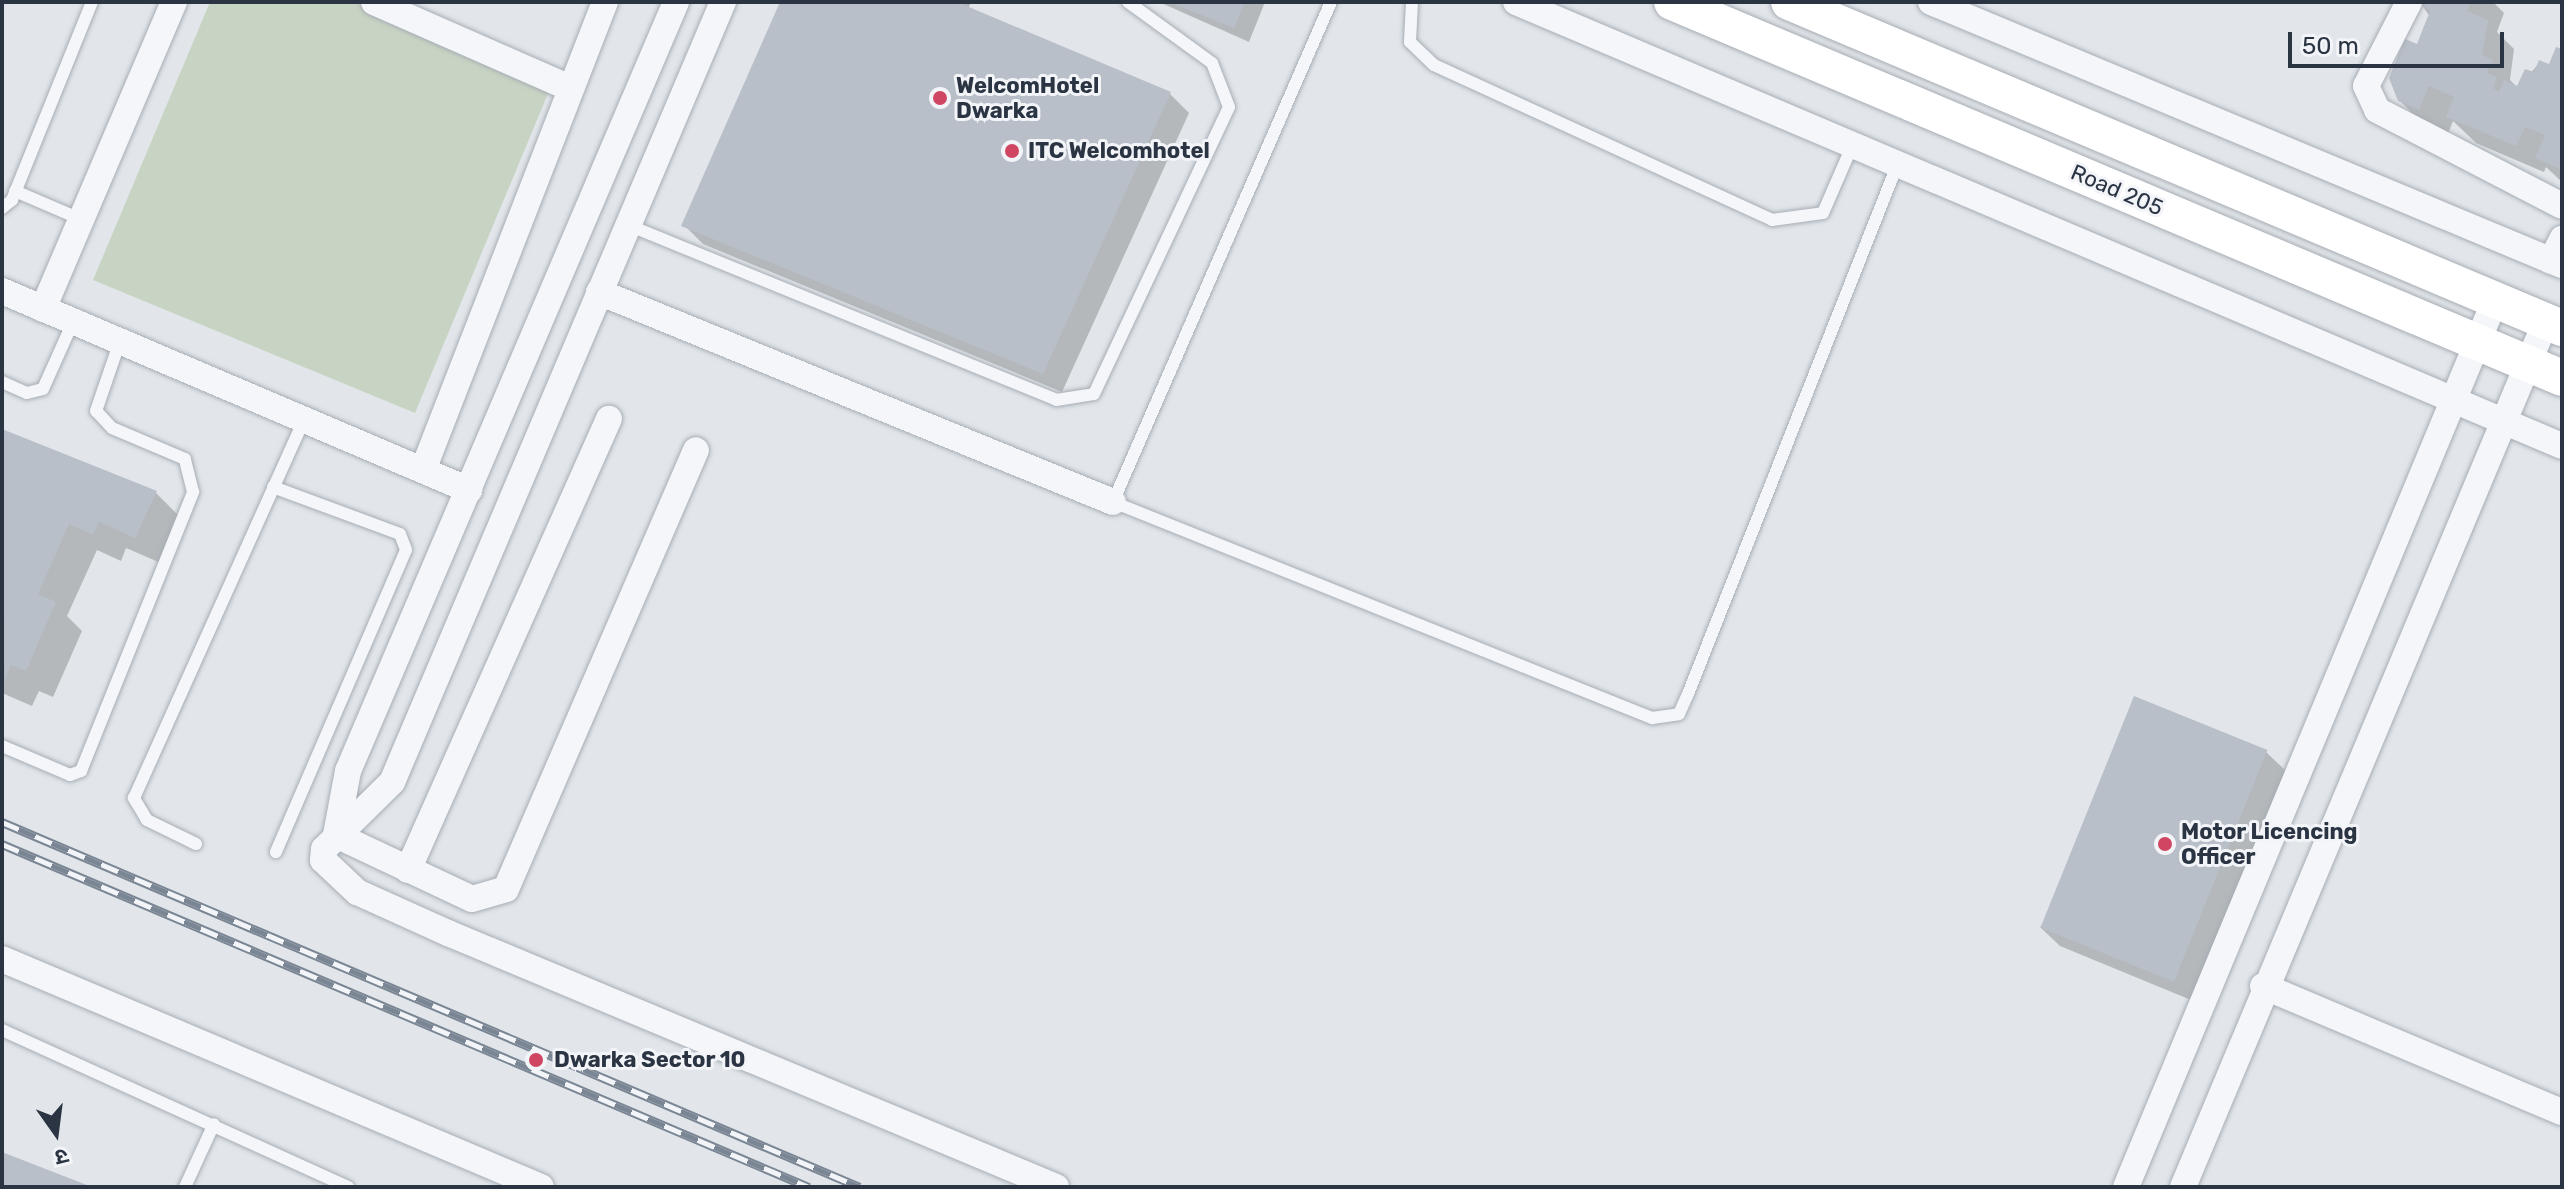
<!DOCTYPE html>
<html>
<head>
<meta charset="utf-8">
<style>
  body { margin:0 }
  #map { position:relative; width:2564px; height:1189px; overflow:hidden; background:#e2e6ea; font-family:Rubik,"Noto Sans Devanagari",sans-serif }
  div>[style] { position:absolute }
  .green>* { inset:0; background:#c8d4c3 }
  .shadow>* { inset:0; background:#0003 }
  .building>* { inset:0; background:#b9bfc8; transform-origin:0 0 }
  .roads { filter:drop-shadow(0 0 2px #a7adb5) drop-shadow(0 0 2px #a7adb5) }
  .service>* { height:12px; margin:-6px; padding:0 6px; transform-origin:6px; border-radius:6px; background:#f5f6f9 }
  .minor>* { height:26px; margin:-13px; padding:0 13px; transform-origin:13px; border-radius:13px; background:#f5f6f9 }
  .secondary>* { height:36px; margin:-18px; padding:0 18px; transform-origin:18px; border-radius:18px; background:#fff }
  .rail>* { height:9px; margin-top:-4.5px; transform-origin:0; background:repeating-linear-gradient(90deg,#f2f4f8 0 18px,#7b8694 0 36px); box-sizing:border-box; border-block:2px solid #7b8694 }
  .dots>* { width:22px; height:22px; translate:-50% -50%; box-sizing:border-box; border:4px solid #f2f4f8; border-radius:50% }
  span { translate:-50% -50%; white-space:nowrap; text-align:center; line-height:1.15; -webkit-text-stroke:6px #f2f4f8; paint-order:stroke }
  .poi-label { font-size:22px; color:#2a3443; font-weight:700 }
  .left { translate:0 -50%; text-align:left }
  .street-label { font-size:22px; color:#2a3443 }
  .frame { position:absolute; inset:0; border:4px solid #2a3443; pointer-events:none }
  .north { position:absolute; left:16px; top:1093px; width:80px; height:80px; -webkit-text-stroke:6px #f2f4f8; paint-order:stroke; rotate:166deg; font-size:22px; font-weight:700; line-height:32px; text-align:center; color:#2a3443 }
  .north::after { content:''; display:block; margin:auto; width:28px; height:36px; background:#2a3443; clip-path:polygon(50% 0,100% 100%,50% 72%,0 100%) }
  .scale { position:absolute; left:2288px; top:32px; width:216px; height:36px; box-sizing:border-box; border:4px solid #2a3443; border-top:0; padding-left:10px; font-size:24px; line-height:28px; white-space:nowrap; color:#2a3443; -webkit-text-stroke:6px #f2f4f8; paint-order:stroke }
</style>
</head>
<body>
<div id="map">
  <div class="green">
    <i style="clip-path:polygon(210px 2px,354px 2px,552px 84px,415px 413px,93px 280px)"></i>
  </div>
  <div class="shadow">
    <i style="clip-path:polygon(783px 2px,971px 2px,968px 9px,1170px 94px,1189px 113px,1062px 392px,703px 244px,684px 225px)"></i>
    <i style="clip-path:polygon(1159px 2px,1265px 2px,1249px 42px)"></i>
    <i style="clip-path:polygon(2420px 2px,2493px 2px,2504px 13px,2497px 32px,2514px 49px,2510px 80px,2518px 88px,2540px 62px,2550px 66px,2562px 52px,2562px 182px,2546px 167px,2544px 172px,2476px 143px,2453px 121px,2447px 136px,2427px 128px,2399px 100px,2430px 17px)"></i>
    <i style="clip-path:polygon(2px 430px,155px 492px,183px 520px,163px 564px,126px 548px,121px 561px,97px 550px,67px 616px,82px 631px,53px 697px,39px 691px,32px 706px,2px 693px)"></i>
    <i style="clip-path:polygon(2266px 752px,2286px 771px,2191px 1000px,2060px 946px,2040px 927px)"></i>
  </div>
  <div class="building">
    <i style="clip-path:polygon(780px 2px,957px 2px,1171px 92px,1043px 374px,681px 226px)"></i>
    <i style="clip-path:polygon(1169px 2px,1245px 2px,1234px 28px)"></i>
    <i style="clip-path:polygon(2417px 2px,2471px 2px,2467px 11px,2488px 20px,2482px 55px,2493px 60px,2487px 73px,2497px 77px,2493px 88px,2499px 92px,2504px 80px,2517px 86px,2525px 69px,2534px 72px,2539px 60px,2549px 64px,2556px 47px,2562px 49px,2562px 170px,2535px 158px,2545px 135px,2525px 127px,2516px 146px,2446px 117px,2454px 97px,2429px 86px,2419px 110px,2398px 101px,2389px 78px,2405px 39px,2417px 44px,2430px 11px)"></i>
    <i style="clip-path:polygon(2px 429px,157px 491px,135px 538px,99px 522px,93px 535px,69px 524px,38px 594px,56px 602px,26px 671px,11px 665px,5px 680px)"></i>
    <i style="left:2134px;top:696px;width:144px;height:250px;rotate:22deg"></i>
    <i style="clip-path:polygon(2px 1152px,92px 1187px,2px 1187px)"></i>
  </div>
  <div class="roads">
    <div class="service">
      <i style="left:1331px;top:2px;width:545px;rotate:113.56deg"></i>
      <i style="left:1113px;top:502px;width:581px;rotate:21.84deg"></i>
      <i style="left:1652px;top:718px;width:27px;rotate:-8deg"></i>
      <i style="left:1679px;top:714px;width:22px;rotate:-66deg"></i>
      <i style="left:1688px;top:694px;width:571px;rotate:-68.42deg"></i>
      <i style="left:1412px;top:2px;width:40px;rotate:92.9deg"></i>
      <i style="left:1410px;top:42px;width:33px;rotate:44deg"></i>
      <i style="left:1434px;top:65px;width:372px;rotate:24.6deg"></i>
      <i style="left:1772px;top:220px;width:51px;rotate:-7.8deg"></i>
      <i style="left:1823px;top:213px;width:75px;rotate:-66.5deg"></i>
      <i style="left:15px;top:191px;width:71px;rotate:23.3deg"></i>
      <i style="left:2px;top:208px;width:13px;rotate:-39deg"></i>
      <i style="left:12px;top:200px;width:214px;rotate:-68deg"></i>
      <i style="left:628px;top:225px;width:462px;rotate:22.2deg"></i>
      <i style="left:1056px;top:400px;width:38px;rotate:-9deg"></i>
      <i style="left:1094px;top:394px;width:317px;rotate:-64.8deg"></i>
      <i style="left:1229px;top:107px;width:47px;rotate:-111.1deg"></i>
      <i style="left:1212px;top:63px;width:104px;rotate:-144deg"></i>
      <i style="left:2px;top:382px;width:27px;rotate:24deg"></i>
      <i style="left:27px;top:393px;width:16px;rotate:-14deg"></i>
      <i style="left:43px;top:389px;width:73px;rotate:-65.9deg"></i>
      <i style="left:273px;top:487px;width:135px;rotate:20.3deg"></i>
      <i style="left:400px;top:534px;width:17px;rotate:69deg"></i>
      <i style="left:406px;top:550px;width:329px;rotate:113.3deg"></i>
      <i style="left:2px;top:746px;width:74px;rotate:23.1deg"></i>
      <i style="left:70px;top:775px;width:12px;rotate:-20deg"></i>
      <i style="left:81px;top:771px;width:301px;rotate:-68.1deg"></i>
      <i style="left:193px;top:492px;width:34px;rotate:-104deg"></i>
      <i style="left:185px;top:459px;width:79px;rotate:-157deg"></i>
      <i style="left:112px;top:428px;width:23px;rotate:-133deg"></i>
      <i style="left:96px;top:411px;width:74px;rotate:-71.1deg"></i>
      <i style="left:196px;top:844px;width:55px;rotate:-153.9deg"></i>
      <i style="left:147px;top:820px;width:26px;rotate:-121deg"></i>
      <i style="left:134px;top:798px;width:418px;rotate:-65.8deg"></i>
      <i style="left:2px;top:1030px;width:380px;rotate:24.4deg"></i>
      <i style="left:185px;top:1187px;width:69px;rotate:-65.3deg"></i>
    </div>
    <div class="minor">
      <i style="left:374px;top:2px;width:214px;rotate:23.7deg"></i>
      <i style="left:723px;top:2px;width:847px;rotate:112.99deg"></i>
      <i style="left:392px;top:782px;width:95px;rotate:135.4deg"></i>
      <i style="left:324px;top:849px;width:11px;rotate:95deg"></i>
      <i style="left:323px;top:860px;width:47px;rotate:43.3deg"></i>
      <i style="left:357px;top:892px;width:100px;rotate:24.3deg"></i>
      <i style="left:448px;top:933px;width:659px;rotate:22.67deg"></i>
      <i style="left:1516px;top:2px;width:1136px;rotate:23deg"></i>
      <i style="left:1931px;top:2px;width:684px;rotate:22.63deg"></i>
      <i style="left:2409px;top:2px;width:94px;rotate:117.1deg"></i>
      <i style="left:2366px;top:86px;width:26px;rotate:65deg"></i>
      <i style="left:2377px;top:110px;width:208px;rotate:27.4deg"></i>
      <i style="left:2551px;top:261px;width:25px;rotate:-63deg"></i>
      <i style="left:2px;top:291px;width:508px;rotate:23.08deg"></i>
      <i style="left:599px;top:292px;width:555px;rotate:22.22deg"></i>
      <i style="left:43px;top:309px;width:334px;rotate:-66.9deg"></i>
      <i style="left:423px;top:470px;width:502px;rotate:-68.75deg"></i>
      <i style="left:336px;top:835px;width:65px;rotate:-79.4deg"></i>
      <i style="left:348px;top:771px;width:836px;rotate:-66.9deg"></i>
      <i style="left:336px;top:835px;width:150px;rotate:25.2deg"></i>
      <i style="left:472px;top:899px;width:35px;rotate:-16deg"></i>
      <i style="left:506px;top:889px;width:478px;rotate:-66.6deg"></i>
      <i style="left:408px;top:870px;width:494px;rotate:-66deg"></i>
      <i style="left:2px;top:959px;width:585px;rotate:22.93deg"></i>
      <i style="left:2263px;top:986px;width:324px;rotate:22.9deg"></i>
      <i style="left:2126px;top:1187px;width:961px;rotate:-67.41deg"></i>
      <i style="left:2183px;top:1187px;width:939px;rotate:-67.26deg"></i>
    </div>
    <div class="secondary">
      <i style="left:1672px;top:2px;width:966px;rotate:22.9deg"></i>
      <i style="left:1789px;top:2px;width:839px;rotate:22.87deg"></i>
    </div>
  </div>
  <div class="rail">
    <i style="left:2px;top:822px;width:932px;rotate:23.05deg"></i>
    <i style="left:2px;top:844px;width:877px;rotate:23.03deg"></i>
  </div>
  <div class="dots">
    <i style="left:940px;top:98px;background:#d04662"></i>
    <i style="left:1012px;top:151px;background:#d04662"></i>
    <i style="left:2165px;top:844px;background:#d04662"></i>
    <i style="left:536px;top:1060px;background:#d04662"></i>
  </div>
  <div class="poi-label">
    <span class="left" style="left:956px;top:98px">WelcomHotel<br>Dwarka</span>
    <span class="left" style="left:1028px;top:151px">ITC Welcomhotel</span>
    <span class="left" style="left:2181px;top:844px">Motor Licencing<br>Officer</span>
    <span class="left" style="left:554px;top:1060px">Dwarka Sector 10</span>
  </div>
  <div class="street-label">
    <span style="left:2117px;top:190px;rotate:23deg">Road 205</span>
  </div>
  <div class="frame"></div>
  <div class="north">उ</div>
  <div class="scale">50 m</div>
</div>
</body>
</html>
